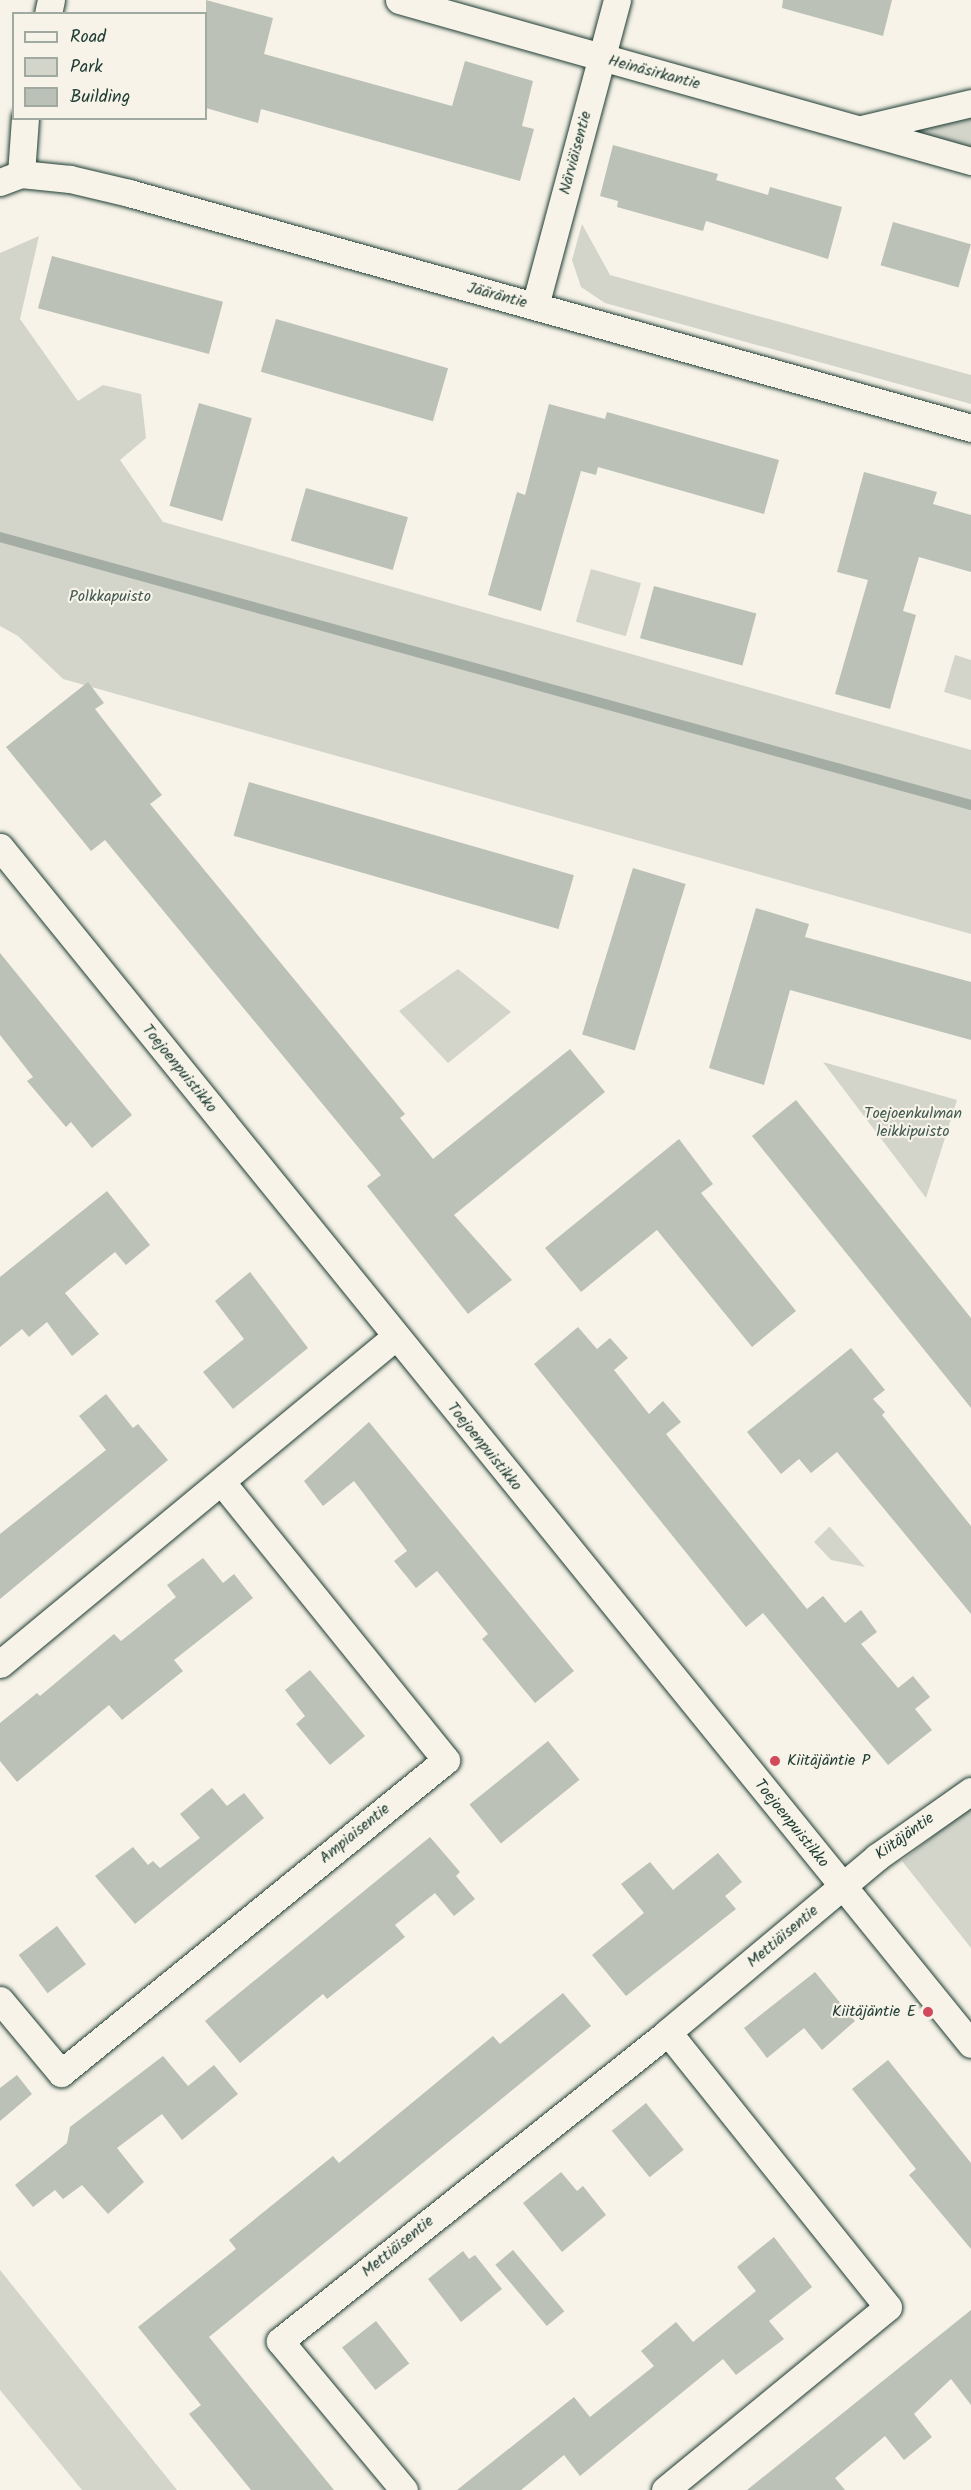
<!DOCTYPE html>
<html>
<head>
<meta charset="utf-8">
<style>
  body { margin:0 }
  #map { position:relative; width:971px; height:2490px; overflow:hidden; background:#f7f3e8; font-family:Kalam,sans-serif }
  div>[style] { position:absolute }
  .green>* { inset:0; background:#d3d5ca; transform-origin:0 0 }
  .stream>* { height:10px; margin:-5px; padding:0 5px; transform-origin:5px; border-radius:5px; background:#a4ada3 }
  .building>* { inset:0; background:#bbc1b6; transform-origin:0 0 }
  .roads { filter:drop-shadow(0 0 2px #1f3d34) drop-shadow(0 0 2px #1f3d34) }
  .minor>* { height:27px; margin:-13.5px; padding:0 13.5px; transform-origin:13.5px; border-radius:13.5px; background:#f7f3e8 }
  .dots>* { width:16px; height:16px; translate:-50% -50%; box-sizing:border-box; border:3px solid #f7f3e8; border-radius:50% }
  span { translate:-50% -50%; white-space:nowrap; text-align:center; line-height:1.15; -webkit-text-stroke:4.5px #f7f3e8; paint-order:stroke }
  .street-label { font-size:16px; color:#1f3d34 }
  .park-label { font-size:16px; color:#435b52 }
  .poi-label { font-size:16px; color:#1f3d34 }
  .left { translate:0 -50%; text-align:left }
  .right { translate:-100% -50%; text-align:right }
  .legend { position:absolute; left:12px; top:12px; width:195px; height:108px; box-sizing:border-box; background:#f7f3e8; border:2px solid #a1aaa0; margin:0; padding:8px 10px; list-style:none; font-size:18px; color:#1f3d34 }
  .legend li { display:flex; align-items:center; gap:12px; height:30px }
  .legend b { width:30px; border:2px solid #a1aaa0 }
</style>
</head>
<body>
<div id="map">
  <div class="green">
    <i style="clip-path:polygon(971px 117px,971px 153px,914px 137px,915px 129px)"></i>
    <i style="clip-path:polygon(582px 224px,610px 275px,971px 375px,971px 404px,605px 303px,581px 287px,572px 260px)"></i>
    <i style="clip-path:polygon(39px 236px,20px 319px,78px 401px,103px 385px,141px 394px,146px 438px,120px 460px,163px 522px,971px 750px,971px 934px,63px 679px,18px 636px,0 626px,0 253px)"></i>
    <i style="left:591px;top:569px;width:52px;height:55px;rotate:16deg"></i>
    <i style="clip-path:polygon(955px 655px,971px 660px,971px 700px,944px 692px)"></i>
    <i style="clip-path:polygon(458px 969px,511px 1012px,448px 1063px,399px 1011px)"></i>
    <i style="clip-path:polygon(823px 1062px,957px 1100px,926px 1198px)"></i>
    <i style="clip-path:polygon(829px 1527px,830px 1527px,865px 1567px,831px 1560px,814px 1542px)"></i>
    <i style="clip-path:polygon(971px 1806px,971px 1948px,902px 1861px)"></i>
    <i style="clip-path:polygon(0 2270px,177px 2490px,82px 2490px,0 2390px)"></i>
  </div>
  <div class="stream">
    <i style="left:0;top:537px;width:1007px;rotate:15.43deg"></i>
  </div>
  <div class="building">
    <i style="clip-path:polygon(206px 0,273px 18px,264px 54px,452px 106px,465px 61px,533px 81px,522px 126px,534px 129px,520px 181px,261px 109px,258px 123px,206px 108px)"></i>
    <i style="clip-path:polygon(783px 0,892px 0,883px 36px,782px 8px)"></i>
    <i style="clip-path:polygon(613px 145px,718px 174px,716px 180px,768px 195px,770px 187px,842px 207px,828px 259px,706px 221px,703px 231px,617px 207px,618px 201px,600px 196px)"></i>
    <i style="left:893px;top:222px;width:81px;height:45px;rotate:16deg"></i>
    <i style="left:52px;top:256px;width:177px;height:54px;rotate:15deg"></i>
    <i style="left:276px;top:319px;width:179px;height:55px;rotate:16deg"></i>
    <i style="left:199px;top:403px;width:55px;height:107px;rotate:16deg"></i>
    <i style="clip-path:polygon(549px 404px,605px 419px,607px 412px,779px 460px,764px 514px,598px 467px,596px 475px,581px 471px,541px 611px,488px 595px,517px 492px,525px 495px)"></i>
    <i style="clip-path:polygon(864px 472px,937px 492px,933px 504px,971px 515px,971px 572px,919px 557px,903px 611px,916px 615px,890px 709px,835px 694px,868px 580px,837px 572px)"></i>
    <i style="left:306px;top:488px;width:106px;height:55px;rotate:16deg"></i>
    <i style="left:654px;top:586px;width:106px;height:54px;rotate:15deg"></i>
    <i style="clip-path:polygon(88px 682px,104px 703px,95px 709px,162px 795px,150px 804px,405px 1114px,400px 1118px,433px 1159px,570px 1049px,605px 1092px,454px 1215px,512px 1280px,468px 1314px,367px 1186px,381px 1175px,105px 840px,91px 851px,6px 747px)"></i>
    <i style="left:249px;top:782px;width:338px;height:56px;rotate:16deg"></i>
    <i style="left:633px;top:868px;width:55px;height:174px;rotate:17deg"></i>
    <i style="clip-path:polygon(756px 908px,809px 924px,805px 937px,971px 982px,971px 1040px,790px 990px,764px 1085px,709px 1068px)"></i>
    <i style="clip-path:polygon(0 953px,132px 1115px,92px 1148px,71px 1122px,66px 1127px,27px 1081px,33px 1077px,0 1035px)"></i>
    <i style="clip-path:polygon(796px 1100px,971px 1318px,971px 1408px,752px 1136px)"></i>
    <i style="clip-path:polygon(679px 1139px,713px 1184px,701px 1193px,796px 1311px,752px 1347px,657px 1230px,581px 1292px,545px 1248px)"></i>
    <i style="clip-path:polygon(107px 1191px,150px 1245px,126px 1265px,115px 1252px,65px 1293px,99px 1334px,72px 1356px,47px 1322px,29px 1337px,22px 1329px,0 1347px,0 1277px)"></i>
    <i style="clip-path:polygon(250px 1272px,308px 1348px,233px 1409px,203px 1372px,244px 1339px,215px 1301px)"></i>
    <i style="clip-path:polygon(578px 1327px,597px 1349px,610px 1338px,628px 1358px,614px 1370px,649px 1414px,663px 1401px,681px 1422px,666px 1434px,807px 1609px,823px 1596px,845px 1623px,861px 1610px,877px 1632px,861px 1644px,898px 1688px,913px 1676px,930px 1697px,915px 1709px,932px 1730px,888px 1765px,763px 1613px,746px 1627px,534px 1364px)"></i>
    <i style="clip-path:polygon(851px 1348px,885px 1390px,873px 1399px,885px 1412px,882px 1415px,971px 1526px,971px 1614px,837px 1452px,811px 1473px,799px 1459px,781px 1474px,747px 1432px)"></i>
    <i style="clip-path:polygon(106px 1394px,133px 1428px,138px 1424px,168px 1460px,0 1599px,0 1534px,106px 1450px,79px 1416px)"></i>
    <i style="clip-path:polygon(369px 1422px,574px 1671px,535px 1703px,482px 1639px,488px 1634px,437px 1571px,416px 1588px,394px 1561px,407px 1551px,354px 1481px,323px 1506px,304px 1481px)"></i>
    <i style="clip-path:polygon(203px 1558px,223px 1583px,234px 1574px,253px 1598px,174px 1660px,183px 1671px,122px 1720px,109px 1705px,17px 1782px,0 1761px,0 1723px,37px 1693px,40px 1696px,114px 1634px,121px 1641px,176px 1597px,167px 1585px)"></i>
    <i style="clip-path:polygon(310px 1670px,365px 1736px,330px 1765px,296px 1724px,305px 1716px,285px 1690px)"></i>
    <i style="left:548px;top:1741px;width:50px;height:101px;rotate:51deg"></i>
    <i style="clip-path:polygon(212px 1788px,227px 1806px,244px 1793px,264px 1818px,135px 1924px,95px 1876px,133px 1847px,148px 1865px,153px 1861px,160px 1868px,200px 1838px,180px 1814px)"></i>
    <i style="clip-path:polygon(430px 1837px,460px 1872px,456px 1876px,475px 1899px,454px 1916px,435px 1893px,395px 1925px,405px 1937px,327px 1999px,323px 1994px,240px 2063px,205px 2021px)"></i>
    <i style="clip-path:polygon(718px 1853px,742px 1882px,725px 1896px,736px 1909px,626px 1996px,592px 1955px,644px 1913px,621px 1884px,650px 1862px,673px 1890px)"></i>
    <i style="left:57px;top:1926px;width:48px;height:48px;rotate:53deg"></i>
    <i style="clip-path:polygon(815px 1972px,855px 2021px,822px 2050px,804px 2028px,767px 2058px,744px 2028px)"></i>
    <i style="clip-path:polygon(563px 1993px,591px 2026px,209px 2337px,334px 2490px,251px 2490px,189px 2414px,201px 2405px,138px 2327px,236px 2249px,229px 2240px,333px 2156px,339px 2163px,493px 2036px,500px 2044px)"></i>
    <i style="clip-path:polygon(163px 2056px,188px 2086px,214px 2065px,238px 2094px,182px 2140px,162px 2114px,117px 2148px,144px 2182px,108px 2214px,82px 2185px,63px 2199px,55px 2190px,33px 2207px,15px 2185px,67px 2143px,70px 2127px)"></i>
    <i style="clip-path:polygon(888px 2060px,971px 2163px,971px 2249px,909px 2175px,916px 2169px,852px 2089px)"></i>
    <i style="clip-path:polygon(17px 2075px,32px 2094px,0 2121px,0 2088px)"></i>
    <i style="left:646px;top:2103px;width:60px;height:44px;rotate:51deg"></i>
    <i style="clip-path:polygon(561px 2172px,577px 2191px,583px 2186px,606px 2215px,562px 2252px,523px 2203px)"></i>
    <i style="clip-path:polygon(774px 2237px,812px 2287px,769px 2321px,784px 2339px,736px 2375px,723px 2359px,580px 2476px,564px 2455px,521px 2490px,457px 2490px,574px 2397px,590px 2417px,654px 2366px,641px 2351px,676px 2322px,693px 2342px,756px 2291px,737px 2267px)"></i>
    <i style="left:513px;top:2250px;width:80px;height:23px;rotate:50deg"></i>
    <i style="clip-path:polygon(463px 2251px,469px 2259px,475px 2255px,502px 2289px,461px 2322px,428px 2279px)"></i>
    <i style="clip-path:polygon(971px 2310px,971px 2405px,951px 2379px,914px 2414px,932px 2437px,904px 2460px,885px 2436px,835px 2478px,845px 2490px,747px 2490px)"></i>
    <i style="left:376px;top:2321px;width:54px;height:43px;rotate:52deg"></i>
  </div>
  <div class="roads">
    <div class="minor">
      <i style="left:399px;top:0;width:594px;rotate:15.72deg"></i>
      <i style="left:48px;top:14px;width:14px;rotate:-78deg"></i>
      <i style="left:862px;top:129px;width:112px;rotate:-13.4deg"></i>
      <i style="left:21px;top:174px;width:56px;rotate:-85.9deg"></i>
      <i style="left:0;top:182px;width:22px;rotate:-21deg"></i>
      <i style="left:21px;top:174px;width:49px;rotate:5.8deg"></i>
      <i style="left:70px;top:179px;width:61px;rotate:13.3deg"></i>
      <i style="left:129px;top:193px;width:874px;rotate:15.59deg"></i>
      <i style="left:535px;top:306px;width:317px;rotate:-75deg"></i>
      <i style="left:0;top:847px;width:1541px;rotate:50.95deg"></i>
      <i style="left:0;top:1664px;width:513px;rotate:-39.62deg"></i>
      <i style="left:0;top:2000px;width:95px;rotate:50.1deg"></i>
      <i style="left:61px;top:2073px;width:496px;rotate:-39.1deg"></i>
      <i style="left:446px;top:1760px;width:357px;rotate:-128.9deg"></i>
      <i style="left:404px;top:2490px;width:194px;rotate:-129.8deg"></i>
      <i style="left:280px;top:2341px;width:496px;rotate:-38.5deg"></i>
      <i style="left:668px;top:2032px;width:273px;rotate:-39.9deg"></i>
      <i style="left:877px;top:1857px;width:115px;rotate:-35.1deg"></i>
      <i style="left:665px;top:2490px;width:288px;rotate:-39.4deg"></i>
      <i style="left:888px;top:2307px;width:352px;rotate:-128.7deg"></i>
    </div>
  </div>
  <div class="dots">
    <i style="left:775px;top:1761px;background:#d1495b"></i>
    <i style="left:928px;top:2012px;background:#d1495b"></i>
  </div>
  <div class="street-label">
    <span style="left:654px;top:73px;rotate:15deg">Heinäsirkantie</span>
    <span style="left:576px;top:153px;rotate:-75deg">Närviäisentie</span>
    <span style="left:497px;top:296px;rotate:15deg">Jääräntie</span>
    <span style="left:179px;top:1069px;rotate:51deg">Toejoenpuistikko</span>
    <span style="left:484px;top:1447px;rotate:51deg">Toejoenpuistikko</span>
    <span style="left:791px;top:1824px;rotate:51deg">Toejoenpuistikko</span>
    <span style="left:355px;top:1834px;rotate:-39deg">Ampiaisentie</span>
    <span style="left:905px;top:1837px;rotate:-36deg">Kiitäjäntie</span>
    <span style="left:783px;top:1937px;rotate:-40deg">Mettiäisentie</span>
    <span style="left:398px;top:2247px;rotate:-39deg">Mettiäisentie</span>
  </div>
  <div class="park-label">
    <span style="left:110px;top:597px">Polkkapuisto</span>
    <span style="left:913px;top:1123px">Toejoenkulman<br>leikkipuisto</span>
  </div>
  <div class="poi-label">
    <span class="left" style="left:787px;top:1761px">Kiitäjäntie P</span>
    <span class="right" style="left:916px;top:2012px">Kiitäjäntie E</span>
  </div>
  <ul class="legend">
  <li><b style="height:8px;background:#f7f3e8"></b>Road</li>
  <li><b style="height:16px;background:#d3d5ca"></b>Park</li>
  <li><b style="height:16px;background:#bbc1b6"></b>Building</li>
  </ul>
</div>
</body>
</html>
